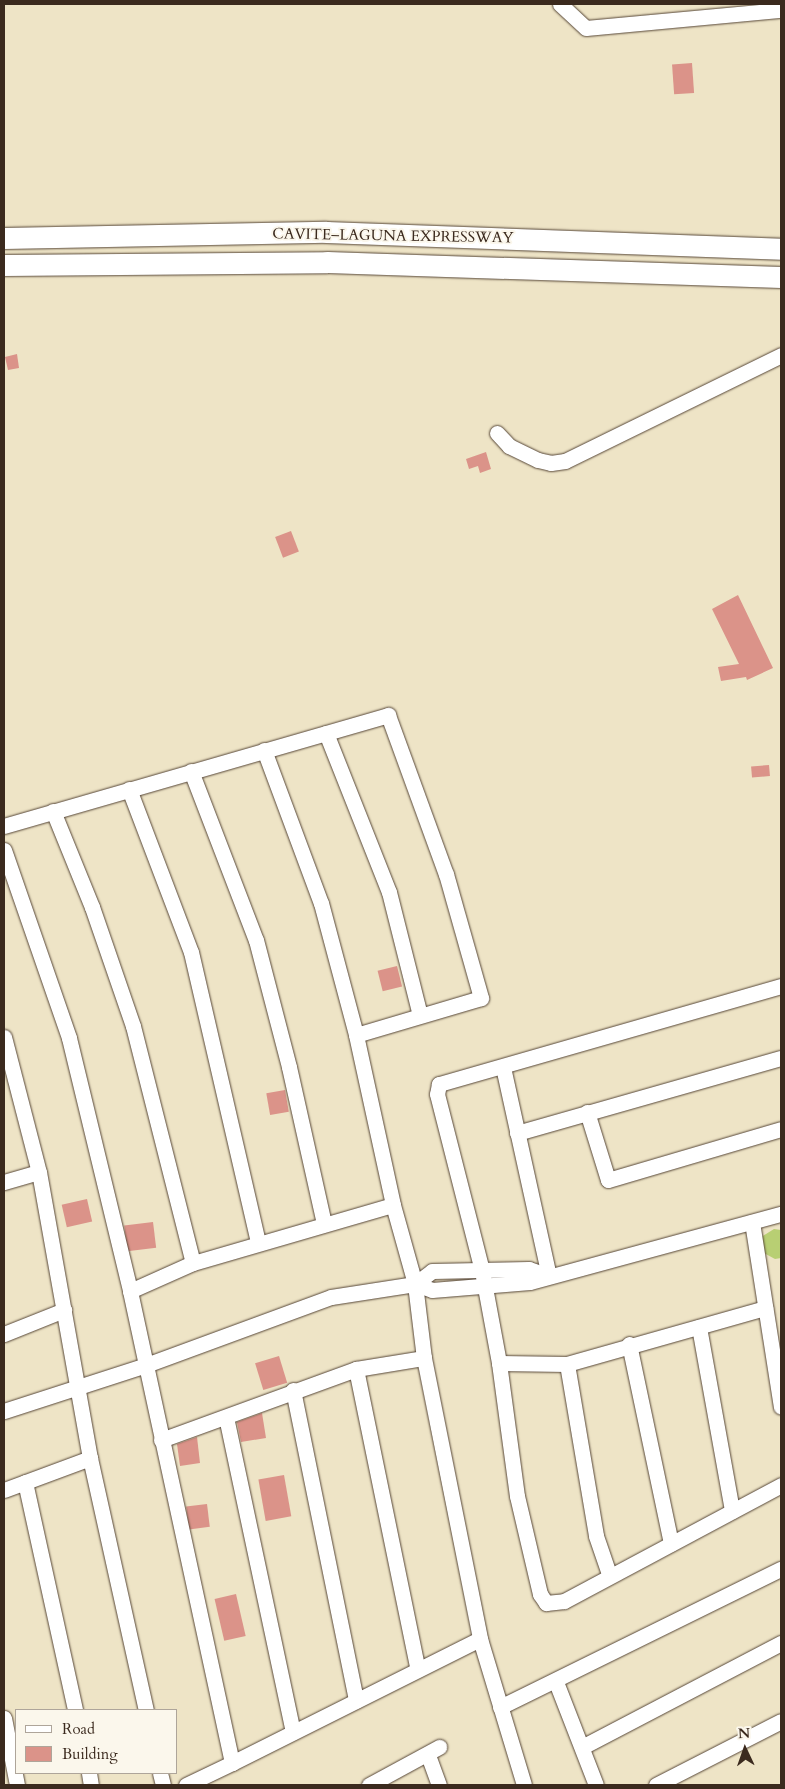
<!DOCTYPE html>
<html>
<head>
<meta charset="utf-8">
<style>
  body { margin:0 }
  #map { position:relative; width:785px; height:1789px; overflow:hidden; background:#eee4c6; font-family:Cardo,serif }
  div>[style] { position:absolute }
  .green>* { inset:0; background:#b8cf73 }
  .building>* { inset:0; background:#db9389; transform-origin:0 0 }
  .roads { filter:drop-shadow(0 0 1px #564637) drop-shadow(0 0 1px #564637) }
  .minor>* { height:15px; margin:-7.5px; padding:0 7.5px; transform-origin:7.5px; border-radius:7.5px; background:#fff }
  .highway>* { height:21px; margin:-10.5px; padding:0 10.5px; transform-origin:10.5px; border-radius:10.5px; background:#fff }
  span { translate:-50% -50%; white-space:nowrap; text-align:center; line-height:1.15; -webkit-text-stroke:4px #fbf7ec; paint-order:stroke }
  .street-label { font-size:15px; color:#3b2a1e }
  .frame { position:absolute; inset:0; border:5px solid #3b2a1e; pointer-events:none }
  .legend { position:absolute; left:15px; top:1709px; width:162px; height:65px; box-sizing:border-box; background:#fbf7ec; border:1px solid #aea59a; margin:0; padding:6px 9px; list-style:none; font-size:15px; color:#3b2a1e }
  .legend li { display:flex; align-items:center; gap:10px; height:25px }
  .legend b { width:25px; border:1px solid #aea59a }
  .north { position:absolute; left:720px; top:1724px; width:50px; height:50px; -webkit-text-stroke:4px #fbf7ec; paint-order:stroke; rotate:357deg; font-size:14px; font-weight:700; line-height:20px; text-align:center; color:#3b2a1e }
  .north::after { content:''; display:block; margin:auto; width:18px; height:22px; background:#3b2a1e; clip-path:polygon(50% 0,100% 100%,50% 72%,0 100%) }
</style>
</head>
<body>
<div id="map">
  <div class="green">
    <i style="clip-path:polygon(774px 1229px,781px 1230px,781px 1258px,775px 1259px,762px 1252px,761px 1237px)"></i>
  </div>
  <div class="building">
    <i style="left:692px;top:63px;width:30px;height:20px;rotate:86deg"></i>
    <i style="clip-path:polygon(17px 354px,19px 368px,8px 370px,5px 357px)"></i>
    <i style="clip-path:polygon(486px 452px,491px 469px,480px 473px,478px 466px,469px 469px,466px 459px)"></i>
    <i style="left:291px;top:531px;width:22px;height:17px;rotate:69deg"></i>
    <i style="clip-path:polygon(738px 595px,773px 668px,747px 680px,746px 677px,721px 681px,718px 667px,739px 664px,712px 609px)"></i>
    <i style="left:769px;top:765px;width:11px;height:18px;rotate:85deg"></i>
    <i style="left:397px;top:966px;width:21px;height:20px;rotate:76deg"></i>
    <i style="left:285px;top:1090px;width:22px;height:19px;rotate:80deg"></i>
    <i style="left:87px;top:1199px;width:23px;height:26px;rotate:77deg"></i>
    <i style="left:153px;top:1222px;width:26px;height:29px;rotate:83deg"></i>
    <i style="left:279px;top:1356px;width:28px;height:25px;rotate:73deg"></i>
    <i style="clip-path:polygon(262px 1413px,266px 1438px,241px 1442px,237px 1422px)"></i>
    <i style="clip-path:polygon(197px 1437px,200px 1463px,180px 1466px,177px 1444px)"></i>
    <i style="left:284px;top:1475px;width:42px;height:26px;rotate:80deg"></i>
    <i style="left:207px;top:1504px;width:23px;height:21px;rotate:83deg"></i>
    <i style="left:236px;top:1594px;width:43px;height:22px;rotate:77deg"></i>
  </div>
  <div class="roads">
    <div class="minor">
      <i style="left:560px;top:4px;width:35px;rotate:43deg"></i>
      <i style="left:586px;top:28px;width:196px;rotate:-5.3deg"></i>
      <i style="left:497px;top:433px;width:18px;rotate:47deg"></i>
      <i style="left:509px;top:446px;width:32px;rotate:26deg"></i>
      <i style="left:538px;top:460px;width:13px;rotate:13deg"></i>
      <i style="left:551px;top:463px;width:14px;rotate:-8deg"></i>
      <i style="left:565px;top:461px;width:241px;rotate:-26.1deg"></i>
      <i style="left:326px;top:733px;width:171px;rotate:68.4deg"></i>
      <i style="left:389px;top:892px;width:127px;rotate:75.9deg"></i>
      <i style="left:264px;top:750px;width:163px;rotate:69.6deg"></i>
      <i style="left:321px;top:903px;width:137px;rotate:75.1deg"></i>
      <i style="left:356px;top:1035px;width:174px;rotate:77.7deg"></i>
      <i style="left:393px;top:1205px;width:82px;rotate:74.4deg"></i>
      <i style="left:415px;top:1284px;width:75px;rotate:83.1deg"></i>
      <i style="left:424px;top:1358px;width:287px;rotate:78.7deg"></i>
      <i style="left:480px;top:1639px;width:152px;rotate:73.2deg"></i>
      <i style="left:191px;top:771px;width:181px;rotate:69deg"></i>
      <i style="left:256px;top:940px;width:131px;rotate:75.4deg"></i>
      <i style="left:289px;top:1067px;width:161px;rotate:77.4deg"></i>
      <i style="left:129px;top:789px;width:174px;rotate:69.2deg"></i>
      <i style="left:191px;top:952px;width:298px;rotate:77deg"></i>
      <i style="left:53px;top:811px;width:104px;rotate:67.9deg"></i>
      <i style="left:92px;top:907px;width:126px;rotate:71deg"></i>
      <i style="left:133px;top:1026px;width:244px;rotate:75.8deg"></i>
      <i style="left:4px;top:826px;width:400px;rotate:-16.1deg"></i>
      <i style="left:388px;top:715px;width:169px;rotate:70deg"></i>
      <i style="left:446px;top:874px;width:129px;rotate:74.2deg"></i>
      <i style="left:481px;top:998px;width:130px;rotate:163.5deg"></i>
      <i style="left:4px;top:850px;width:199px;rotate:70.9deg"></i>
      <i style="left:69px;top:1038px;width:260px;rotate:76.4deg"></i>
      <i style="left:130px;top:1291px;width:483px;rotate:77.8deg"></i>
      <i style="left:232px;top:1763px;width:277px;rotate:-26.6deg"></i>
      <i style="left:781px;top:986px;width:356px;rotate:164deg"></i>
      <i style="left:439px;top:1084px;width:10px;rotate:101deg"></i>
      <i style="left:437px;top:1094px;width:183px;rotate:75.7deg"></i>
      <i style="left:482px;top:1271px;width:94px;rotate:79.5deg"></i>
      <i style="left:499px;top:1363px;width:134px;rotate:82.3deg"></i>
      <i style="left:517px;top:1496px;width:101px;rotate:76.8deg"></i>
      <i style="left:540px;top:1594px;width:11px;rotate:56deg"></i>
      <i style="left:546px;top:1603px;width:18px;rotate:-6deg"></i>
      <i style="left:564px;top:1601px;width:246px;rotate:-28.1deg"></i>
      <i style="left:4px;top:1037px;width:139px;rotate:75.5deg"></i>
      <i style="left:39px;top:1172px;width:291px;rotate:79.9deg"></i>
      <i style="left:90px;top:1458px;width:258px;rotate:77.5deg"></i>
      <i style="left:503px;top:1067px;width:214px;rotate:77.6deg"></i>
      <i style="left:587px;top:1112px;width:71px;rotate:72.8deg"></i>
      <i style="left:608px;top:1180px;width:180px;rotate:-16.4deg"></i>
      <i style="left:517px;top:1133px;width:274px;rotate:-15.9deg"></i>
      <i style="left:4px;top:1182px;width:36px;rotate:-16deg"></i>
      <i style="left:752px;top:1222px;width:187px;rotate:81.1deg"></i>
      <i style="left:415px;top:1284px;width:18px;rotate:19deg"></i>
      <i style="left:432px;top:1290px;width:98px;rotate:-4.7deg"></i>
      <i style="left:530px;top:1282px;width:260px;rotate:-15.2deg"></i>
      <i style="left:130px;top:1291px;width:69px;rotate:-24deg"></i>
      <i style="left:193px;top:1263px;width:208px;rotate:-16.2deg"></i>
      <i style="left:699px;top:1327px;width:187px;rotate:79.8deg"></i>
      <i style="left:4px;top:1334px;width:65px;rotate:-21.8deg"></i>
      <i style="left:629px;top:1344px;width:204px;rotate:78.1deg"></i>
      <i style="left:499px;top:1363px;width:68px;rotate:0.8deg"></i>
      <i style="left:567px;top:1364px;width:206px;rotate:-15.8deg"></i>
      <i style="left:567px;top:1364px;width:174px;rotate:80.4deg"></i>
      <i style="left:596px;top:1536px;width:40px;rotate:71.1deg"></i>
      <i style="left:356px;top:1369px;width:307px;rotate:78.4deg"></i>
      <i style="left:293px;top:1390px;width:317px;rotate:78.5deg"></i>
      <i style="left:4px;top:1411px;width:149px;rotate:-17.9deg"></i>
      <i style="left:146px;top:1365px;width:197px;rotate:-20.2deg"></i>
      <i style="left:331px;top:1297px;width:85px;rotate:-8.8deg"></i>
      <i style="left:415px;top:1284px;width:21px;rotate:-37deg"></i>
      <i style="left:432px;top:1271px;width:97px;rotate:-1.2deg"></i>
      <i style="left:529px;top:1269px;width:21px;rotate:19deg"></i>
      <i style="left:226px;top:1417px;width:322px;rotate:78deg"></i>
      <i style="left:161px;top:1440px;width:208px;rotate:-20deg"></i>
      <i style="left:356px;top:1369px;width:69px;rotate:-9.2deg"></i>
      <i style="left:25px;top:1482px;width:233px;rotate:77.6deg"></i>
      <i style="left:4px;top:1490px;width:92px;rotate:-20.4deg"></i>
      <i style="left:556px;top:1682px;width:110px;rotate:68.8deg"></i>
      <i style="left:500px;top:1707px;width:313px;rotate:-26.2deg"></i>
      <i style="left:4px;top:1718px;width:68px;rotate:79deg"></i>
      <i style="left:582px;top:1747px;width:225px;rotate:-27.6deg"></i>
      <i style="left:428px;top:1755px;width:32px;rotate:70deg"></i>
      <i style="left:89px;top:1773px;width:12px;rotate:81deg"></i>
      <i style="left:160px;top:1773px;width:12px;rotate:76deg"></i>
      <i style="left:186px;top:1785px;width:51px;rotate:-25.6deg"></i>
      <i style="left:369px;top:1785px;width:80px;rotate:-28.5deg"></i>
      <i style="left:656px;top:1785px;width:140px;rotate:-27.1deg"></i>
    </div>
    <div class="highway">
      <i style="left:4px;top:238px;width:322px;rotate:-1.1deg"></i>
      <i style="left:326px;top:232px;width:455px;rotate:2.1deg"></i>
      <i style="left:4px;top:265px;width:323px;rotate:-0.5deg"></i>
      <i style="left:327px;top:262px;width:454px;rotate:1.9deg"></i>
    </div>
  </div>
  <div class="street-label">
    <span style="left:393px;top:236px;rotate:1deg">CAVITE–LAGUNA EXPRESSWAY</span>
  </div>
  <div class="frame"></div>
  <ul class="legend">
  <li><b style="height:6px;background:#fff"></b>Road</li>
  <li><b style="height:14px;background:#db9389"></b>Building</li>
  </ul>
  <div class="north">N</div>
</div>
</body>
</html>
